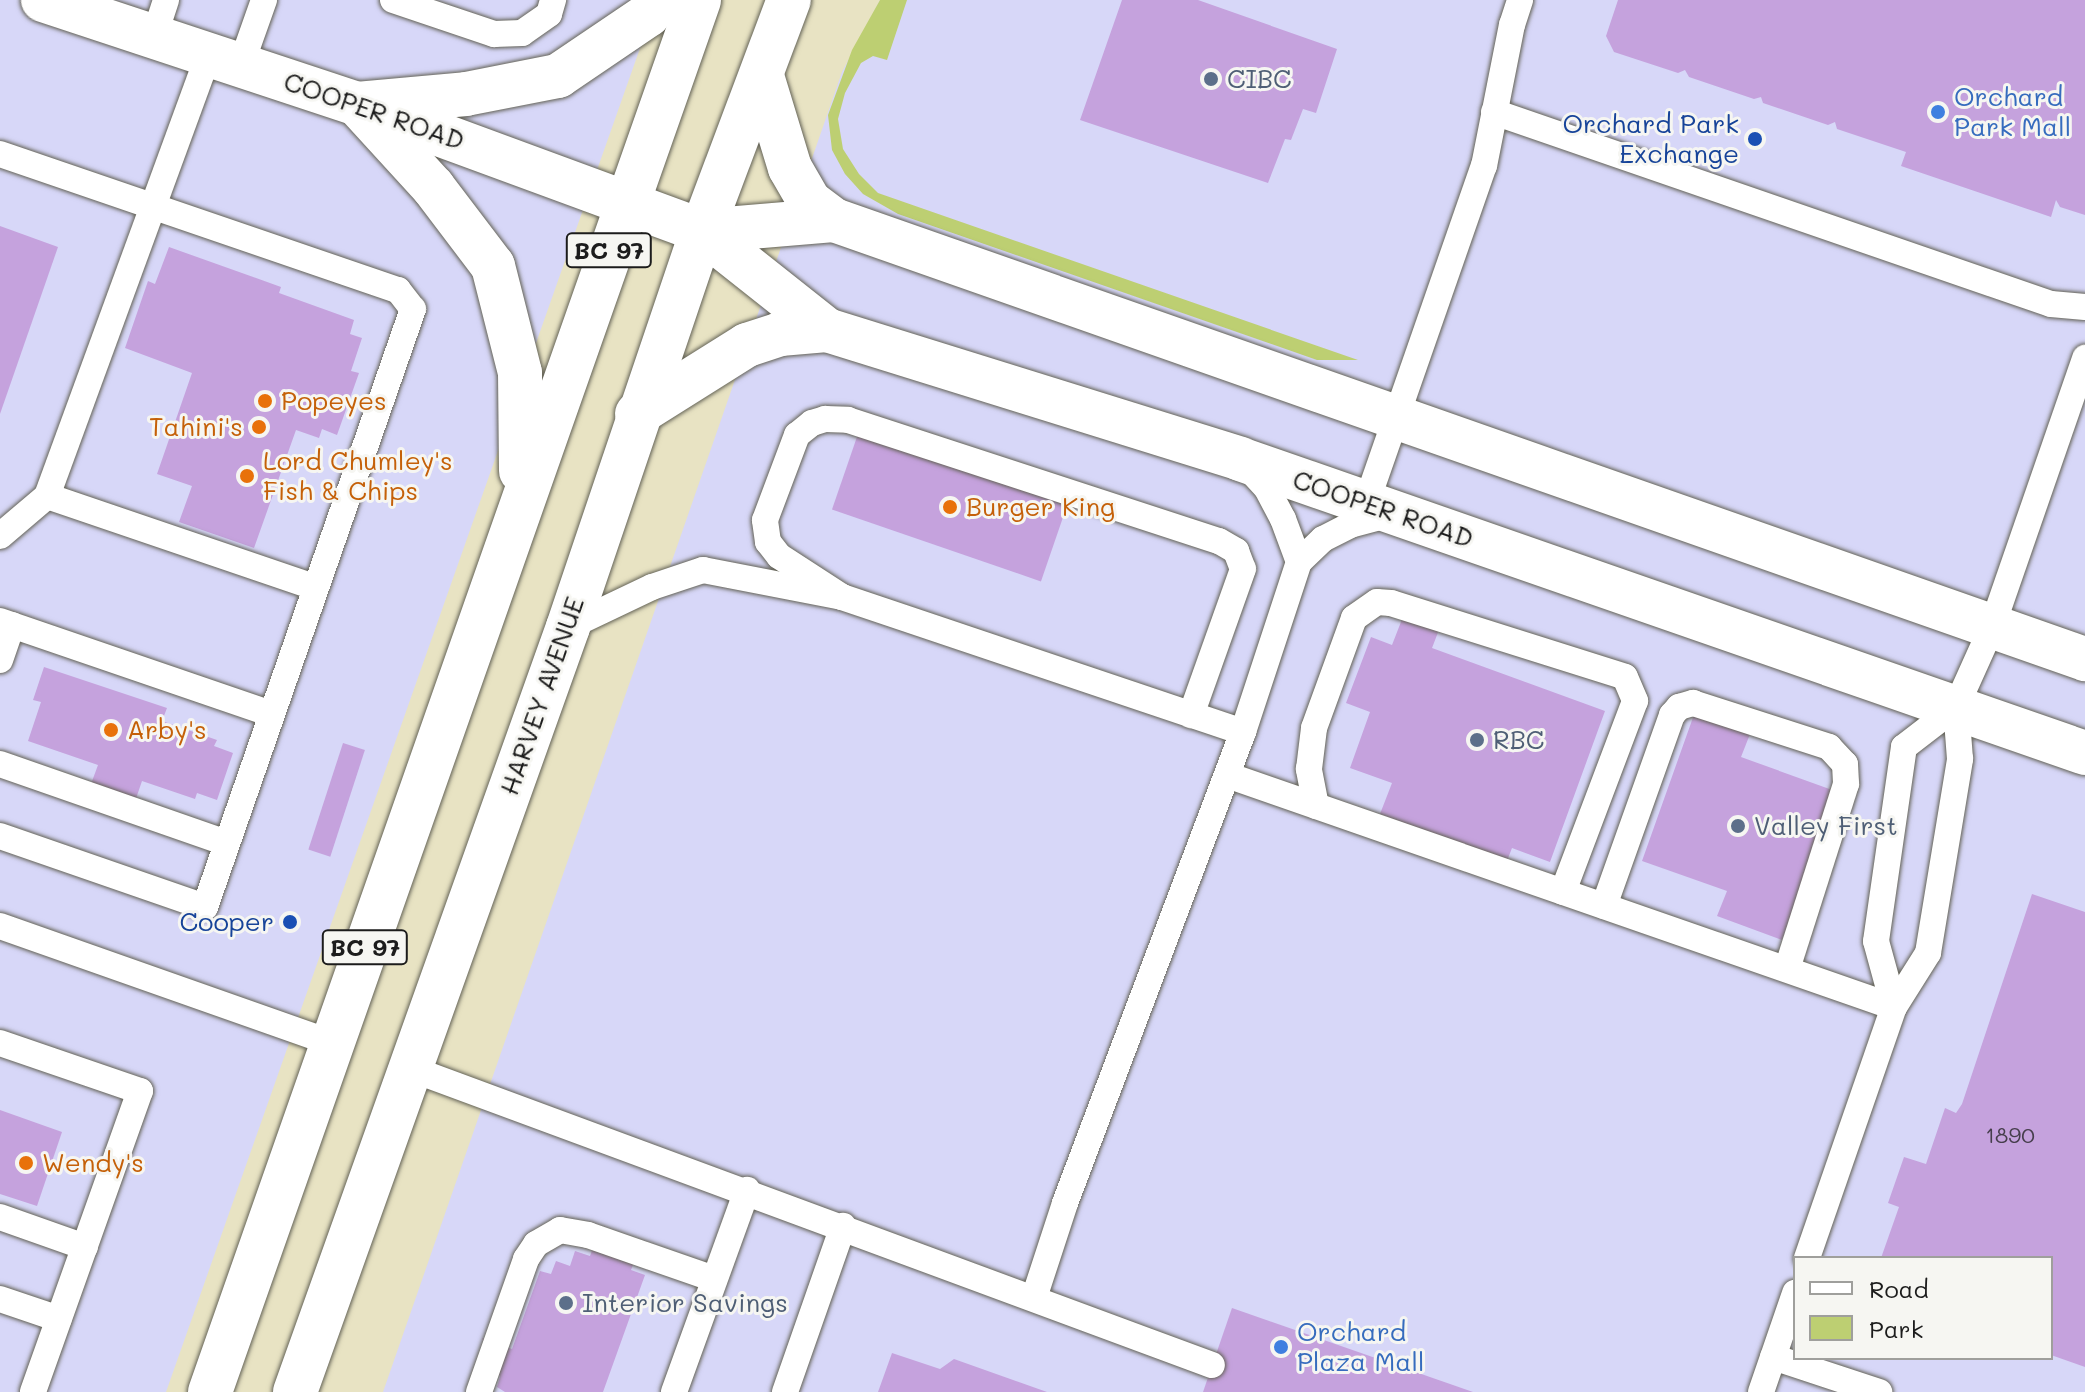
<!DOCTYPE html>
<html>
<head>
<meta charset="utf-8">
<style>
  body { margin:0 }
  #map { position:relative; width:2085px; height:1392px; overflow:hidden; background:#e8e3c3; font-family:Mali,sans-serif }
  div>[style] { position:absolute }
  .built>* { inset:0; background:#d7d7f8 }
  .green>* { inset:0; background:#bdcf72 }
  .building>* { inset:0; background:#c5a2dd; transform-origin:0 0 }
  .roads { filter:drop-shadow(0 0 2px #636256) drop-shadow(0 0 2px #636256) }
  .service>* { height:26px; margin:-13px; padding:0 13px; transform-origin:13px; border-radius:13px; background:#fff }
  .secondary>* { height:44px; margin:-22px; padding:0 22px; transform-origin:22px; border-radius:22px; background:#fff }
  .trunk>* { height:44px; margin:-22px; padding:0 22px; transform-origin:22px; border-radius:22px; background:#fff }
  .dots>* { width:22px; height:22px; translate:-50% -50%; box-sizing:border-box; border:4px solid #f6f6f2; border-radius:50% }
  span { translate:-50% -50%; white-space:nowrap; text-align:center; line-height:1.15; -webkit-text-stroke:6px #f6f6f2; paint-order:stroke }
  .number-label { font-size:22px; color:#463e4c }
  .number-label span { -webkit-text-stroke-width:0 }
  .shield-label span { padding:2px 6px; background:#f6f6f2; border:2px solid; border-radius:6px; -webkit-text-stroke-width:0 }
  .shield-label { font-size:24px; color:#1c1c1c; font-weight:700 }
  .service-label { font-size:26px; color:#4e5e75 }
  .left { translate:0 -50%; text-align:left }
  .shop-label { font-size:26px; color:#366cbe }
  .street-label { font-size:26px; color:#1c1c1c }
  .transit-label { font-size:26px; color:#164399 }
  .right { translate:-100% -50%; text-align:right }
  .food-label { font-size:26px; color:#c56008 }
  .legend { position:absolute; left:1793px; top:1256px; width:260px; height:104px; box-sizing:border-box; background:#f6f6f2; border:2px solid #9f9f9c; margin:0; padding:10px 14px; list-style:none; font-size:24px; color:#1c1c1c }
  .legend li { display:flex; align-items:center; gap:16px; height:40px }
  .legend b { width:40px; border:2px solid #9f9f9c }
</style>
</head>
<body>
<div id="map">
  <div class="built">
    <i style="clip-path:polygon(0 0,657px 0,166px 1392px,0 1392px)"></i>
    <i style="clip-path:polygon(evenodd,880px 0,2085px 0,2085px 1392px,383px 1392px,842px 72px,880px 0,1795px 1258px,2051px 1258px,2051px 1358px,1795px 1358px,1795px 1258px)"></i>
  </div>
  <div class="green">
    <i style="clip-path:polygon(880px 0,907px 0,887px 60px,873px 56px,861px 63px,845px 93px,838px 119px,843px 149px,859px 174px,878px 193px,1358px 360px,1317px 360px,898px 214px,863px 194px,845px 174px,832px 150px,828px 115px,852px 50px)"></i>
  </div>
  <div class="building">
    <i style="clip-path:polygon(1122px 0,1198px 0,1337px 49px,1316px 113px,1303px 109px,1291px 140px,1285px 139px,1268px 183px,1080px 120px)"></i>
    <i style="clip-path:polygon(1618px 0,2085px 0,2085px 215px,2060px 207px,2056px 200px,2051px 217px,1901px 166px,1906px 152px,1837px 129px,1835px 122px,1828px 125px,1763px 103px,1761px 97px,1754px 99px,1689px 77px,1685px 70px,1678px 73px,1614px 52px,1606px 36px)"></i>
    <i style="clip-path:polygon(0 226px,58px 247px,0 414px)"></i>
    <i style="clip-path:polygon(169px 247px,281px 287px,279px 293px,354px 320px,350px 334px,362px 338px,351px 371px,359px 373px,337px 435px,322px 429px,319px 438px,296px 430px,254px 548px,179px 522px,192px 486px,157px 474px,192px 373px,125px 348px,148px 281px,155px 284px)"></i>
    <i style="left:859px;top:431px;width:221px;height:83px;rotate:19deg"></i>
    <i style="clip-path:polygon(1406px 609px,1442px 622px,1432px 648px,1605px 711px,1550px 862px,1512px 848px,1507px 861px,1380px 814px,1392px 783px,1350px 768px,1370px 712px,1346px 703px,1371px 637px,1392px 645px)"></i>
    <i style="clip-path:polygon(44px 667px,167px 708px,162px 721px,217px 740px,214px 746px,233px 753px,217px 800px,197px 793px,195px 799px,142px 781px,129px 819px,84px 803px,98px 765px,28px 741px,41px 702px,33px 700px)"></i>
    <i style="clip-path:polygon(1696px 709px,1752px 729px,1741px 757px,1835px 791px,1782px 940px,1717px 916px,1727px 891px,1642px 861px)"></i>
    <i style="left:343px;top:743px;width:23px;height:112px;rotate:18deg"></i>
    <i style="clip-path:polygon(2032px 894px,2085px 912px,2085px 1367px,2051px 1355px,2051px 1258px,1881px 1258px,1899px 1207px,1888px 1203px,1904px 1157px,1926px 1164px,1945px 1108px,1956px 1113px,1962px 1104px)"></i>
    <i style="clip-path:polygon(0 1110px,62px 1132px,37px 1206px,0 1194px)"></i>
    <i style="clip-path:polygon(594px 1245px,635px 1260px,631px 1270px,645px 1275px,603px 1392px,505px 1392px,497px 1387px,500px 1377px,482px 1338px,512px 1349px,540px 1271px,551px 1274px,556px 1261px,570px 1266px,575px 1251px,590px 1256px)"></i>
    <i style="clip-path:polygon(1232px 1308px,1473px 1392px,1203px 1392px)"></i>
    <i style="clip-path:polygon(892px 1353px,940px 1369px,954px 1359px,1047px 1392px,878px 1392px)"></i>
  </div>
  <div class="roads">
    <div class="service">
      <i style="left:393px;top:0;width:107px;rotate:18.6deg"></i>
      <i style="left:494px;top:34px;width:28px;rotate:-2deg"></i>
      <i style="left:522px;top:33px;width:33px;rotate:-35deg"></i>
      <i style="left:549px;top:14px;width:15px;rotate:-74deg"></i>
      <i style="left:154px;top:37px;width:39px;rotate:-72deg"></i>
      <i style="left:241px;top:65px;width:69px;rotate:-70.5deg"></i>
      <i style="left:1494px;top:112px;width:589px;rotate:19.02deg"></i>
      <i style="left:2051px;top:304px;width:34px;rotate:5deg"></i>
      <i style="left:0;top:154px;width:421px;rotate:18.9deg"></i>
      <i style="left:398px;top:290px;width:24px;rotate:52deg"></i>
      <i style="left:413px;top:309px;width:633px;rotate:109.18deg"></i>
      <i style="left:205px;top:907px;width:217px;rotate:-160.9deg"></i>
      <i style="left:1248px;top:468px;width:26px;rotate:47deg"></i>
      <i style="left:1266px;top:487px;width:36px;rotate:62deg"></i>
      <i style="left:1283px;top:519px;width:46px;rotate:69.6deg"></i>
      <i style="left:47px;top:496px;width:283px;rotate:18.8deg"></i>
      <i style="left:1366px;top:504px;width:358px;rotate:-70.8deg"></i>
      <i style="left:1484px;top:166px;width:144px;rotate:-78.8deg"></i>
      <i style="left:1512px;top:25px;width:26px;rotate:-72deg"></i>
      <i style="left:0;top:536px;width:62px;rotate:-40.4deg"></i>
      <i style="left:47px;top:496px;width:469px;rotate:-69.9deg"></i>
      <i style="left:842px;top:597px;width:75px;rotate:-146.9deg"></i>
      <i style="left:779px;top:556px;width:18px;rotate:-128deg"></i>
      <i style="left:768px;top:542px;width:22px;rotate:-98deg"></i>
      <i style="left:765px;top:520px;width:91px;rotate:-69.4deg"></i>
      <i style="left:797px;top:435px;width:19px;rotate:-39deg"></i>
      <i style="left:812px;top:423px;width:14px;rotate:-17deg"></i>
      <i style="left:825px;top:419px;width:23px;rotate:2deg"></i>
      <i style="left:848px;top:420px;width:390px;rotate:18.1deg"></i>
      <i style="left:1219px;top:541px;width:20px;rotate:30deg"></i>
      <i style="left:1236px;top:551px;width:19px;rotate:69deg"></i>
      <i style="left:1243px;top:569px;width:155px;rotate:109.6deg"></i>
      <i style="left:0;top:621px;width:287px;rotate:18.9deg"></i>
      <i style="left:568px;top:627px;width:93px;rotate:-25.5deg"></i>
      <i style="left:652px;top:587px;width:54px;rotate:-18.4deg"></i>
      <i style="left:703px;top:570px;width:142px;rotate:11deg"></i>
      <i style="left:842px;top:597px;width:423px;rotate:18.6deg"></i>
      <i style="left:0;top:660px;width:37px;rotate:-71deg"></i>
      <i style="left:0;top:764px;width:240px;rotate:19.2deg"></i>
      <i style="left:1227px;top:775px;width:706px;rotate:19.18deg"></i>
      <i style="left:1316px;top:806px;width:38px;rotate:-101deg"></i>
      <i style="left:1309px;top:769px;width:41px;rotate:-83deg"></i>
      <i style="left:1314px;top:728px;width:117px;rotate:-70deg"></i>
      <i style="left:1354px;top:618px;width:28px;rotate:-35deg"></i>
      <i style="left:1377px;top:602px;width:14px;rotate:4deg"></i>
      <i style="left:1391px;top:603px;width:245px;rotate:17.5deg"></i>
      <i style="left:1625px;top:677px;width:26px;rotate:67deg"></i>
      <i style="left:1635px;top:701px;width:204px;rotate:110.7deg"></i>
      <i style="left:1604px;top:906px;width:203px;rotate:-70.4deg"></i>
      <i style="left:1672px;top:715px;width:11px;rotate:-49deg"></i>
      <i style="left:1679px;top:707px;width:15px;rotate:-16deg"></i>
      <i style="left:1693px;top:703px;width:143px;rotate:17.9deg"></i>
      <i style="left:1829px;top:747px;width:23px;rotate:47deg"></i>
      <i style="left:1845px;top:764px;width:20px;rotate:87deg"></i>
      <i style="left:1846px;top:784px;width:194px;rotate:107.7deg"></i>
      <i style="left:0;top:926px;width:352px;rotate:19.4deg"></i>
      <i style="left:1894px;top:1007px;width:68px;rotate:-105.3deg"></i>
      <i style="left:1876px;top:941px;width:196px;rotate:-81.8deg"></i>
      <i style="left:1904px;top:747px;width:66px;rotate:-37.6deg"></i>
      <i style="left:1956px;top:707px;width:88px;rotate:-65.8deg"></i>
      <i style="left:1992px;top:627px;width:285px;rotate:-70.9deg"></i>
      <i style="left:0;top:1043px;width:148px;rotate:18.9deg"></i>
      <i style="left:140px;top:1091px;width:319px;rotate:109.6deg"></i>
      <i style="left:409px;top:1068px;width:856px;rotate:20.3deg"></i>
      <i style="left:0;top:1217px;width:90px;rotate:19.4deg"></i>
      <i style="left:1807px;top:1258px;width:266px;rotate:-70.9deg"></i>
      <i style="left:1894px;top:1007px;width:64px;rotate:-57.8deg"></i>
      <i style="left:1928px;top:953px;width:197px;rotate:-80.6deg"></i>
      <i style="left:1960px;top:759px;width:52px;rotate:-94.4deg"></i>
      <i style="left:1034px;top:1298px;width:100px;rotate:-71.9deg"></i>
      <i style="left:1065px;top:1203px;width:504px;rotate:-69.3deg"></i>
      <i style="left:1243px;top:732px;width:179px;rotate:-71.8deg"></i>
      <i style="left:1299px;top:562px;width:33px;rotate:-44deg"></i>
      <i style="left:1323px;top:539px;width:30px;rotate:-27deg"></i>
      <i style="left:1350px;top:525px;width:42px;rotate:-15deg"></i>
      <i style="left:0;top:1299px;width:62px;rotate:18.7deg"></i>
      <i style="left:1773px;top:1357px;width:112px;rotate:18.3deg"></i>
      <i style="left:479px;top:1392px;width:141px;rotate:-70.5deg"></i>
      <i style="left:526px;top:1259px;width:18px;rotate:-56deg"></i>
      <i style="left:536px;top:1244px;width:28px;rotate:-30deg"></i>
      <i style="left:560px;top:1230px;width:28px;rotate:10deg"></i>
      <i style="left:588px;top:1235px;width:133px;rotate:19.2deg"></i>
      <i style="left:674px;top:1392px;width:215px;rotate:-70.1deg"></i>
      <i style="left:785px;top:1392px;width:176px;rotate:-70.7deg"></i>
      <i style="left:1761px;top:1392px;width:105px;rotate:-71deg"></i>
    </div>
    <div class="secondary">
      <i style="left:43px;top:0;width:331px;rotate:18.3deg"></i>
      <i style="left:357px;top:104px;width:368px;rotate:20.2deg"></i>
      <i style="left:702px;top:231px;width:159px;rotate:38.4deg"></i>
      <i style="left:827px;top:330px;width:433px;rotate:17.3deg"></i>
      <i style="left:1240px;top:459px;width:895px;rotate:19.18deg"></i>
      <i style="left:702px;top:231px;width:132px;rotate:-4.8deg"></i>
      <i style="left:834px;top:220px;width:1326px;rotate:19.34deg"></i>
    </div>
    <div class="trunk">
      <i style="left:762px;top:76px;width:96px;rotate:73.1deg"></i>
      <i style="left:790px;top:168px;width:39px;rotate:60deg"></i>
      <i style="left:810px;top:202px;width:30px;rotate:37deg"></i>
      <i style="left:357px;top:104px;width:113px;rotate:47.5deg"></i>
      <i style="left:433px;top:187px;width:99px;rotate:52.8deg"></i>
      <i style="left:493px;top:266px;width:110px;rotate:75.8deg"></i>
      <i style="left:520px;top:373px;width:98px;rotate:89.4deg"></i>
      <i style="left:357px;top:104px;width:109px;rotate:-5.2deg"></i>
      <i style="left:466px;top:94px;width:94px;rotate:-11.1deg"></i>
      <i style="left:558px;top:76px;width:109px;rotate:-34.1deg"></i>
      <i style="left:648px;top:15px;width:18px;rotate:-56deg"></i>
      <i style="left:637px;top:414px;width:130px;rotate:-32.1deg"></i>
      <i style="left:747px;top:345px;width:35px;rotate:-18deg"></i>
      <i style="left:780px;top:334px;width:47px;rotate:-4.9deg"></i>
      <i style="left:210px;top:1392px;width:1475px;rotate:-70.64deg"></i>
      <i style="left:295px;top:1392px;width:812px;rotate:-70.36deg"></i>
      <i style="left:568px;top:627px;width:418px;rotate:-71.3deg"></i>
      <i style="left:702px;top:231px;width:247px;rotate:-69.4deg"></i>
    </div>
  </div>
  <div class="dots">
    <i style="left:1211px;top:79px;background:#5c6f8a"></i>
    <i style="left:1938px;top:112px;background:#3f7fe0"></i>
    <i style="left:1755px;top:139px;background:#1a4fb4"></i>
    <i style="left:265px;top:401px;background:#e8710a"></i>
    <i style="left:259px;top:427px;background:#e8710a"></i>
    <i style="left:247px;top:476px;background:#e8710a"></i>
    <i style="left:950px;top:507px;background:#e8710a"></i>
    <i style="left:111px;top:730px;background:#e8710a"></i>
    <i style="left:1477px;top:740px;background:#5c6f8a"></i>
    <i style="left:1738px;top:826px;background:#5c6f8a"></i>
    <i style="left:290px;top:922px;background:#1a4fb4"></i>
    <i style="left:26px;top:1163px;background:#e8710a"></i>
    <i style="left:566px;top:1303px;background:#5c6f8a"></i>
    <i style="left:1281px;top:1347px;background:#3f7fe0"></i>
  </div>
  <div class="number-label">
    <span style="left:2010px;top:1135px">1890</span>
  </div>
  <div class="shield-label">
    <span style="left:609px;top:250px">BC 97</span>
    <span style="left:365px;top:947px">BC 97</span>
  </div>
  <div class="service-label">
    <span class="left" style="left:1227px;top:79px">CIBC</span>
    <span class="left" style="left:1493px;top:740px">RBC</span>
    <span class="left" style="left:1754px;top:826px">Valley First</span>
    <span class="left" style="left:582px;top:1303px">Interior Savings</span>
  </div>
  <div class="shop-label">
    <span class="left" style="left:1954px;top:112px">Orchard<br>Park Mall</span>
    <span class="left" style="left:1297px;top:1347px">Orchard<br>Plaza Mall</span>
  </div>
  <div class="street-label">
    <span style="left:374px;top:111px;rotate:19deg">COOPER ROAD</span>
    <span style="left:1383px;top:509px;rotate:19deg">COOPER ROAD</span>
    <span style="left:542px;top:696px;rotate:-71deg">HARVEY AVENUE</span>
  </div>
  <div class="transit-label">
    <span class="right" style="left:1739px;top:139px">Orchard Park<br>Exchange</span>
    <span class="right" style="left:274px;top:922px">Cooper</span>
  </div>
  <div class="food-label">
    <span class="left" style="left:281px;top:401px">Popeyes</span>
    <span class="right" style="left:243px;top:427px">Tahini's</span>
    <span class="left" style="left:263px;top:476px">Lord Chumley's<br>Fish &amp; Chips</span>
    <span class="left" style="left:966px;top:507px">Burger King</span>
    <span class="left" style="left:127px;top:730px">Arby's</span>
    <span class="left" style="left:42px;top:1163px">Wendy's</span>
  </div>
  <ul class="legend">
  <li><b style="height:10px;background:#fff"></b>Road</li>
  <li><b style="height:22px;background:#bdcf72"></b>Park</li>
  </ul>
</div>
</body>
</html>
